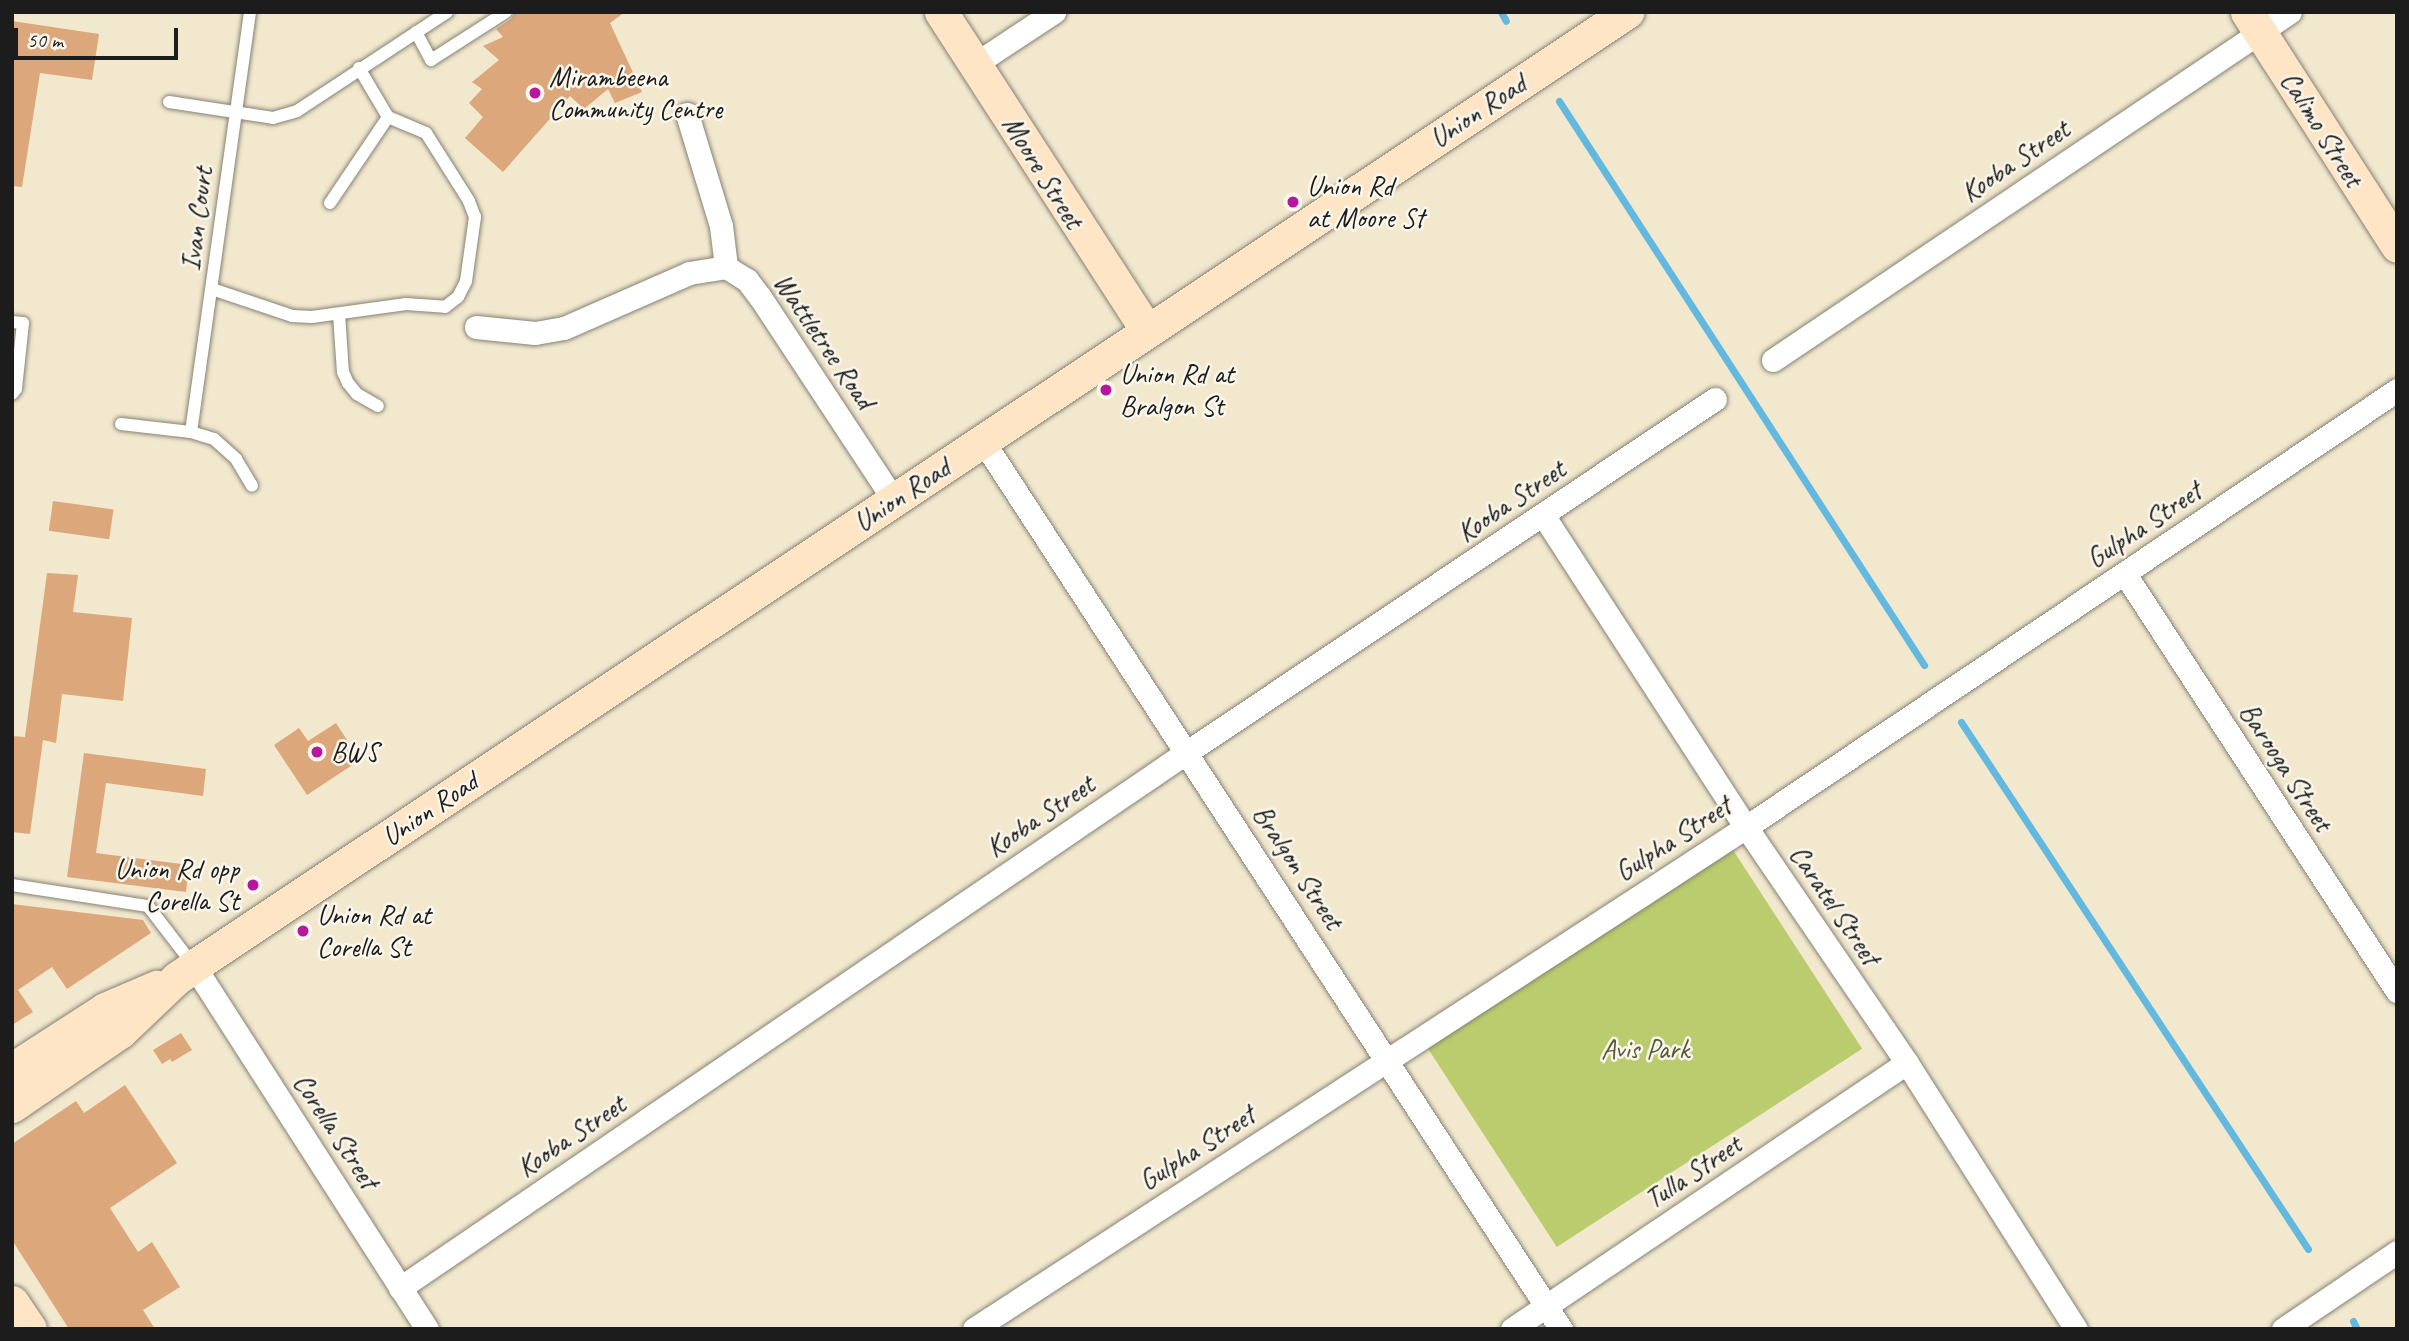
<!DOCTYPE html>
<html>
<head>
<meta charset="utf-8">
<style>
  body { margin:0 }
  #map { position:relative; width:2409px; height:1341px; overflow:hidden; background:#f1e8ce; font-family:Caveat,sans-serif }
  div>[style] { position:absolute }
  .green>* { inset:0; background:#bbcc6e; transform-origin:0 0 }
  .stream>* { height:7px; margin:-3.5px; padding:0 3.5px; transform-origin:3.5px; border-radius:3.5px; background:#62b8df }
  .building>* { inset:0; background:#dba77b; transform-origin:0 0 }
  .roads { filter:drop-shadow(0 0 2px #868275) drop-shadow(0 0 2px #868275) }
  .lane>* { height:12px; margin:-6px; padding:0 6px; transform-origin:6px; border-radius:6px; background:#fff }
  .street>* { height:23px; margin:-11.5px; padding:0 11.5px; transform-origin:11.5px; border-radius:11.5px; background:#fff }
  .secondary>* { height:33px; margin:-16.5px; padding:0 16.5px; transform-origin:16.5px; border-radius:16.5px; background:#fde5c5 }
  .dots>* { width:19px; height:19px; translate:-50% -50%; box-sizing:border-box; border:4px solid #fbf7ec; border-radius:50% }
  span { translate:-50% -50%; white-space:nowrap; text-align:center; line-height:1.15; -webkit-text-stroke:5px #fbf7ec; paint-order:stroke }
  .poi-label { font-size:28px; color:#1c1c1c }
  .left { translate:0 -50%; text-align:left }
  .right { translate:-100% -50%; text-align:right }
  .street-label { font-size:28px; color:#1c1c1c }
  .park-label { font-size:28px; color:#545a39 }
  .frame { position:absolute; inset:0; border:14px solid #1c1c1c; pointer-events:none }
  .scale { position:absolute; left:14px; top:28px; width:164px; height:32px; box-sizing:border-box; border:4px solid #1c1c1c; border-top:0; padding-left:9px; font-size:21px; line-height:24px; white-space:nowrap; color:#1c1c1c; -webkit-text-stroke:5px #fbf7ec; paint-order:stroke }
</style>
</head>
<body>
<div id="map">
  <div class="green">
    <i style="left:1733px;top:850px;width:237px;height:364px;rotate:57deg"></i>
  </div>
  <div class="stream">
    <i style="left:1501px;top:12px;width:10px;rotate:61deg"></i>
    <i style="left:1559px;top:101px;width:672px;rotate:57.09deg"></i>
    <i style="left:1961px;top:722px;width:631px;rotate:56.64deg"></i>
    <i style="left:2353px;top:1321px;width:9px;rotate:63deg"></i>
  </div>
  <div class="building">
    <i style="clip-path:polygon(515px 12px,625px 12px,610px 23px,642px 92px,615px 103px,608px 89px,584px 109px,570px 96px,503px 172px,465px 138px,483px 117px,469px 103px,482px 89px,472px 82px,499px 60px,483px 46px,503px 37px,496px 29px,511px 19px)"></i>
    <i style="clip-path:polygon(12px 21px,99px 34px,92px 80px,40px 73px,22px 187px,12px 186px)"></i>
    <i style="left:53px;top:501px;width:61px;height:30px;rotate:8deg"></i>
    <i style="clip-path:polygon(47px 573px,78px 575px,73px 612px,132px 618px,123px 701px,62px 694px,56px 743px,43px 740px,30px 834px,12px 832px,12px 736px,25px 737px)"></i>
    <i style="clip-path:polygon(336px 723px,360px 760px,307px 795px,274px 745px,299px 728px,308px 741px)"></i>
    <i style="clip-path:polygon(84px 753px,206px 769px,203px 796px,106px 783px,96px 853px,189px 865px,186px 892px,67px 877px)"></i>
    <i style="clip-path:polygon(12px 904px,143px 920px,151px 933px,67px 989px,52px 967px,18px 990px,33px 1012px,12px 1025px)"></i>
    <i style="clip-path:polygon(181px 1033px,192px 1050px,172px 1062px,170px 1059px,162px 1064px,153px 1050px)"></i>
    <i style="clip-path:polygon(125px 1085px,177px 1163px,110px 1208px,138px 1252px,152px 1242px,180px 1287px,143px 1310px,155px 1329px,69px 1329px,12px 1240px,12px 1144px,76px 1101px,84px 1113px)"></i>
  </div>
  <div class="roads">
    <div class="lane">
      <i style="left:416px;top:32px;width:32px;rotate:62deg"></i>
      <i style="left:431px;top:60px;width:89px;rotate:-32.6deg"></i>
      <i style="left:169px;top:102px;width:105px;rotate:8.7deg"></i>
      <i style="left:273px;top:118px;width:25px;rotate:-16deg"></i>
      <i style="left:297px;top:111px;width:180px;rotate:-33.4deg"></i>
      <i style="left:330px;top:203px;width:104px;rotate:-56deg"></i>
      <i style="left:212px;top:289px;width:84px;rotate:18.6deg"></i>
      <i style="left:292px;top:316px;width:20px;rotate:3deg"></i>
      <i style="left:312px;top:317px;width:95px;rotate:-7.9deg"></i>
      <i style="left:406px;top:304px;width:39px;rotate:4deg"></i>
      <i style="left:445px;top:307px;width:16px;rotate:-38deg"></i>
      <i style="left:458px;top:297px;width:18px;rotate:-63deg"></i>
      <i style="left:466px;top:281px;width:65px;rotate:-82deg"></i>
      <i style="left:475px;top:217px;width:17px;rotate:-111deg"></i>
      <i style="left:469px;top:201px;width:80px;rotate:-122.3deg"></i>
      <i style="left:426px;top:133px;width:41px;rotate:-157.2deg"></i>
      <i style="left:388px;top:117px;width:57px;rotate:-120.6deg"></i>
      <i style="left:339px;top:314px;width:58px;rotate:86.1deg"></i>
      <i style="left:343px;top:372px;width:12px;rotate:66deg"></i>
      <i style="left:348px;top:383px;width:14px;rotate:51deg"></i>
      <i style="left:357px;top:394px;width:24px;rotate:30deg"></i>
      <i style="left:12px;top:322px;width:11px;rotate:5deg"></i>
      <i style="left:23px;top:323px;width:66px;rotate:96.1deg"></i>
      <i style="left:16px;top:389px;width:6px;rotate:129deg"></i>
      <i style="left:121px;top:424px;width:70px;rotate:6.5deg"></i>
      <i style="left:191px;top:432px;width:24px;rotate:17deg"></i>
      <i style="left:214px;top:439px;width:30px;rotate:42deg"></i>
      <i style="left:236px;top:459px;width:31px;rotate:59deg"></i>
      <i style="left:191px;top:432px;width:424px;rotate:-82deg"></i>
      <i style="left:12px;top:885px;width:138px;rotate:8.8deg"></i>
      <i style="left:148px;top:906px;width:76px;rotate:52.5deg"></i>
    </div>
    <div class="street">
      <i style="left:975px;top:64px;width:95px;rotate:-33.4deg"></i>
      <i style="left:687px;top:114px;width:117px;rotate:73.1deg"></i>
      <i style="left:721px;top:226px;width:41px;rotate:83deg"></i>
      <i style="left:476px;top:327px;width:59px;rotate:5.8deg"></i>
      <i style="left:535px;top:333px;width:29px;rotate:-10deg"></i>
      <i style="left:564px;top:328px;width:137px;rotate:-23.7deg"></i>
      <i style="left:689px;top:273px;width:37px;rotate:-9deg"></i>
      <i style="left:726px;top:267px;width:25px;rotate:32deg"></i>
      <i style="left:747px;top:280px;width:21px;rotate:53deg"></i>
      <i style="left:760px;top:297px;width:243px;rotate:56.6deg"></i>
      <i style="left:1773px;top:360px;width:623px;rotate:-33.95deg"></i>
      <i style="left:983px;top:441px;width:1060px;rotate:56.94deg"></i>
      <i style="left:1543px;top:515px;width:372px;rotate:57deg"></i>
      <i style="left:1746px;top:827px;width:286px;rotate:55.7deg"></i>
      <i style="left:1907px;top:1063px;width:315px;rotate:57.6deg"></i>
      <i style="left:2125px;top:574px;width:498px;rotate:56.9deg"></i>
      <i style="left:194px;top:966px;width:431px;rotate:57.3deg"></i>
      <i style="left:400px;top:1288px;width:952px;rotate:-34.26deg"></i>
      <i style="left:1187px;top:752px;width:635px;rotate:-33.77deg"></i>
      <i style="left:974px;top:1329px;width:921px;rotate:-33.03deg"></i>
      <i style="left:1746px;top:827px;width:784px;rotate:-33.87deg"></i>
      <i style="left:1512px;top:1329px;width:476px;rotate:-34deg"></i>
      <i style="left:2283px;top:1329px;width:138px;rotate:-34deg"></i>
    </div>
    <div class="secondary">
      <i style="left:941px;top:12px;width:379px;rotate:57.1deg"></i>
      <i style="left:2247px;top:12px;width:278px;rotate:57.3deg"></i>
      <i style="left:12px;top:1069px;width:111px;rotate:-32.8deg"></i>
      <i style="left:105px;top:1009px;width:56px;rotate:-23.3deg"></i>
      <i style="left:12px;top:1106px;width:131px;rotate:-34.4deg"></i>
      <i style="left:120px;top:1032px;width:79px;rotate:-43.5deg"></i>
      <i style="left:177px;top:978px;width:21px;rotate:-35deg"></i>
      <i style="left:194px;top:966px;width:1722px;rotate:-33.65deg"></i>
      <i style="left:12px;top:1302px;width:32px;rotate:56deg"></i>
    </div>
  </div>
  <div class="dots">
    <i style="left:535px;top:93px;background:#b5179e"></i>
    <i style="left:1293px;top:202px;background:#b5179e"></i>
    <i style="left:1106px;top:390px;background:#b5179e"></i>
    <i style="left:317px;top:752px;background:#b5179e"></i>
    <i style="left:253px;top:885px;background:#b5179e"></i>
    <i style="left:303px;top:931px;background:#b5179e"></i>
  </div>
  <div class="poi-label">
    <span class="left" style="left:549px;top:93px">Mirambeena<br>Community Centre</span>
    <span class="left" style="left:1307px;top:202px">Union Rd<br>at Moore St</span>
    <span class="left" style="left:1120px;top:390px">Union Rd at<br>Bralgon St</span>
    <span class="left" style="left:331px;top:752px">BWS</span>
    <span class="right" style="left:239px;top:885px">Union Rd opp<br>Corella St</span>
    <span class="left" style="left:317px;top:931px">Union Rd at<br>Corella St</span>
  </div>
  <div class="street-label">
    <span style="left:1478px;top:111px;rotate:-34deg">Union Road</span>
    <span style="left:2322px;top:129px;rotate:58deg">Calimo Street</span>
    <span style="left:2015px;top:161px;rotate:-34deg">Kooba Street</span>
    <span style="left:1043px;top:172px;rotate:58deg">Moore Street</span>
    <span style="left:197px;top:219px;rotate:-83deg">Ivan Court</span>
    <span style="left:824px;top:341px;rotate:56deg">Wattletree Road</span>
    <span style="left:902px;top:495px;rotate:-34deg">Union Road</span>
    <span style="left:1511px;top:501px;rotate:-34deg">Kooba Street</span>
    <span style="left:2144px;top:525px;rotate:-34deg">Gulpha Street</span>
    <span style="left:2286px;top:767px;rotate:57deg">Barooga Street</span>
    <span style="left:430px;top:809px;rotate:-34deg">Union Road</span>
    <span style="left:1040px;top:816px;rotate:-34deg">Kooba Street</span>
    <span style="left:1673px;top:839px;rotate:-33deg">Gulpha Street</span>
    <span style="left:1298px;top:867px;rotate:57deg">Bralgon Street</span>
    <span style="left:1835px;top:905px;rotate:56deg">Caratel Street</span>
    <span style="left:336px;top:1131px;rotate:57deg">Corella Street</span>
    <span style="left:571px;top:1136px;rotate:-34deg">Kooba Street</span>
    <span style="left:1197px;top:1148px;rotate:-33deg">Gulpha Street</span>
    <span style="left:1693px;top:1172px;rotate:-34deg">Tulla Street</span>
  </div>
  <div class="park-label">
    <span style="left:1645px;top:1049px">Avis Park</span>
  </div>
  <div class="frame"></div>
  <div class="scale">50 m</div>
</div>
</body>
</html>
